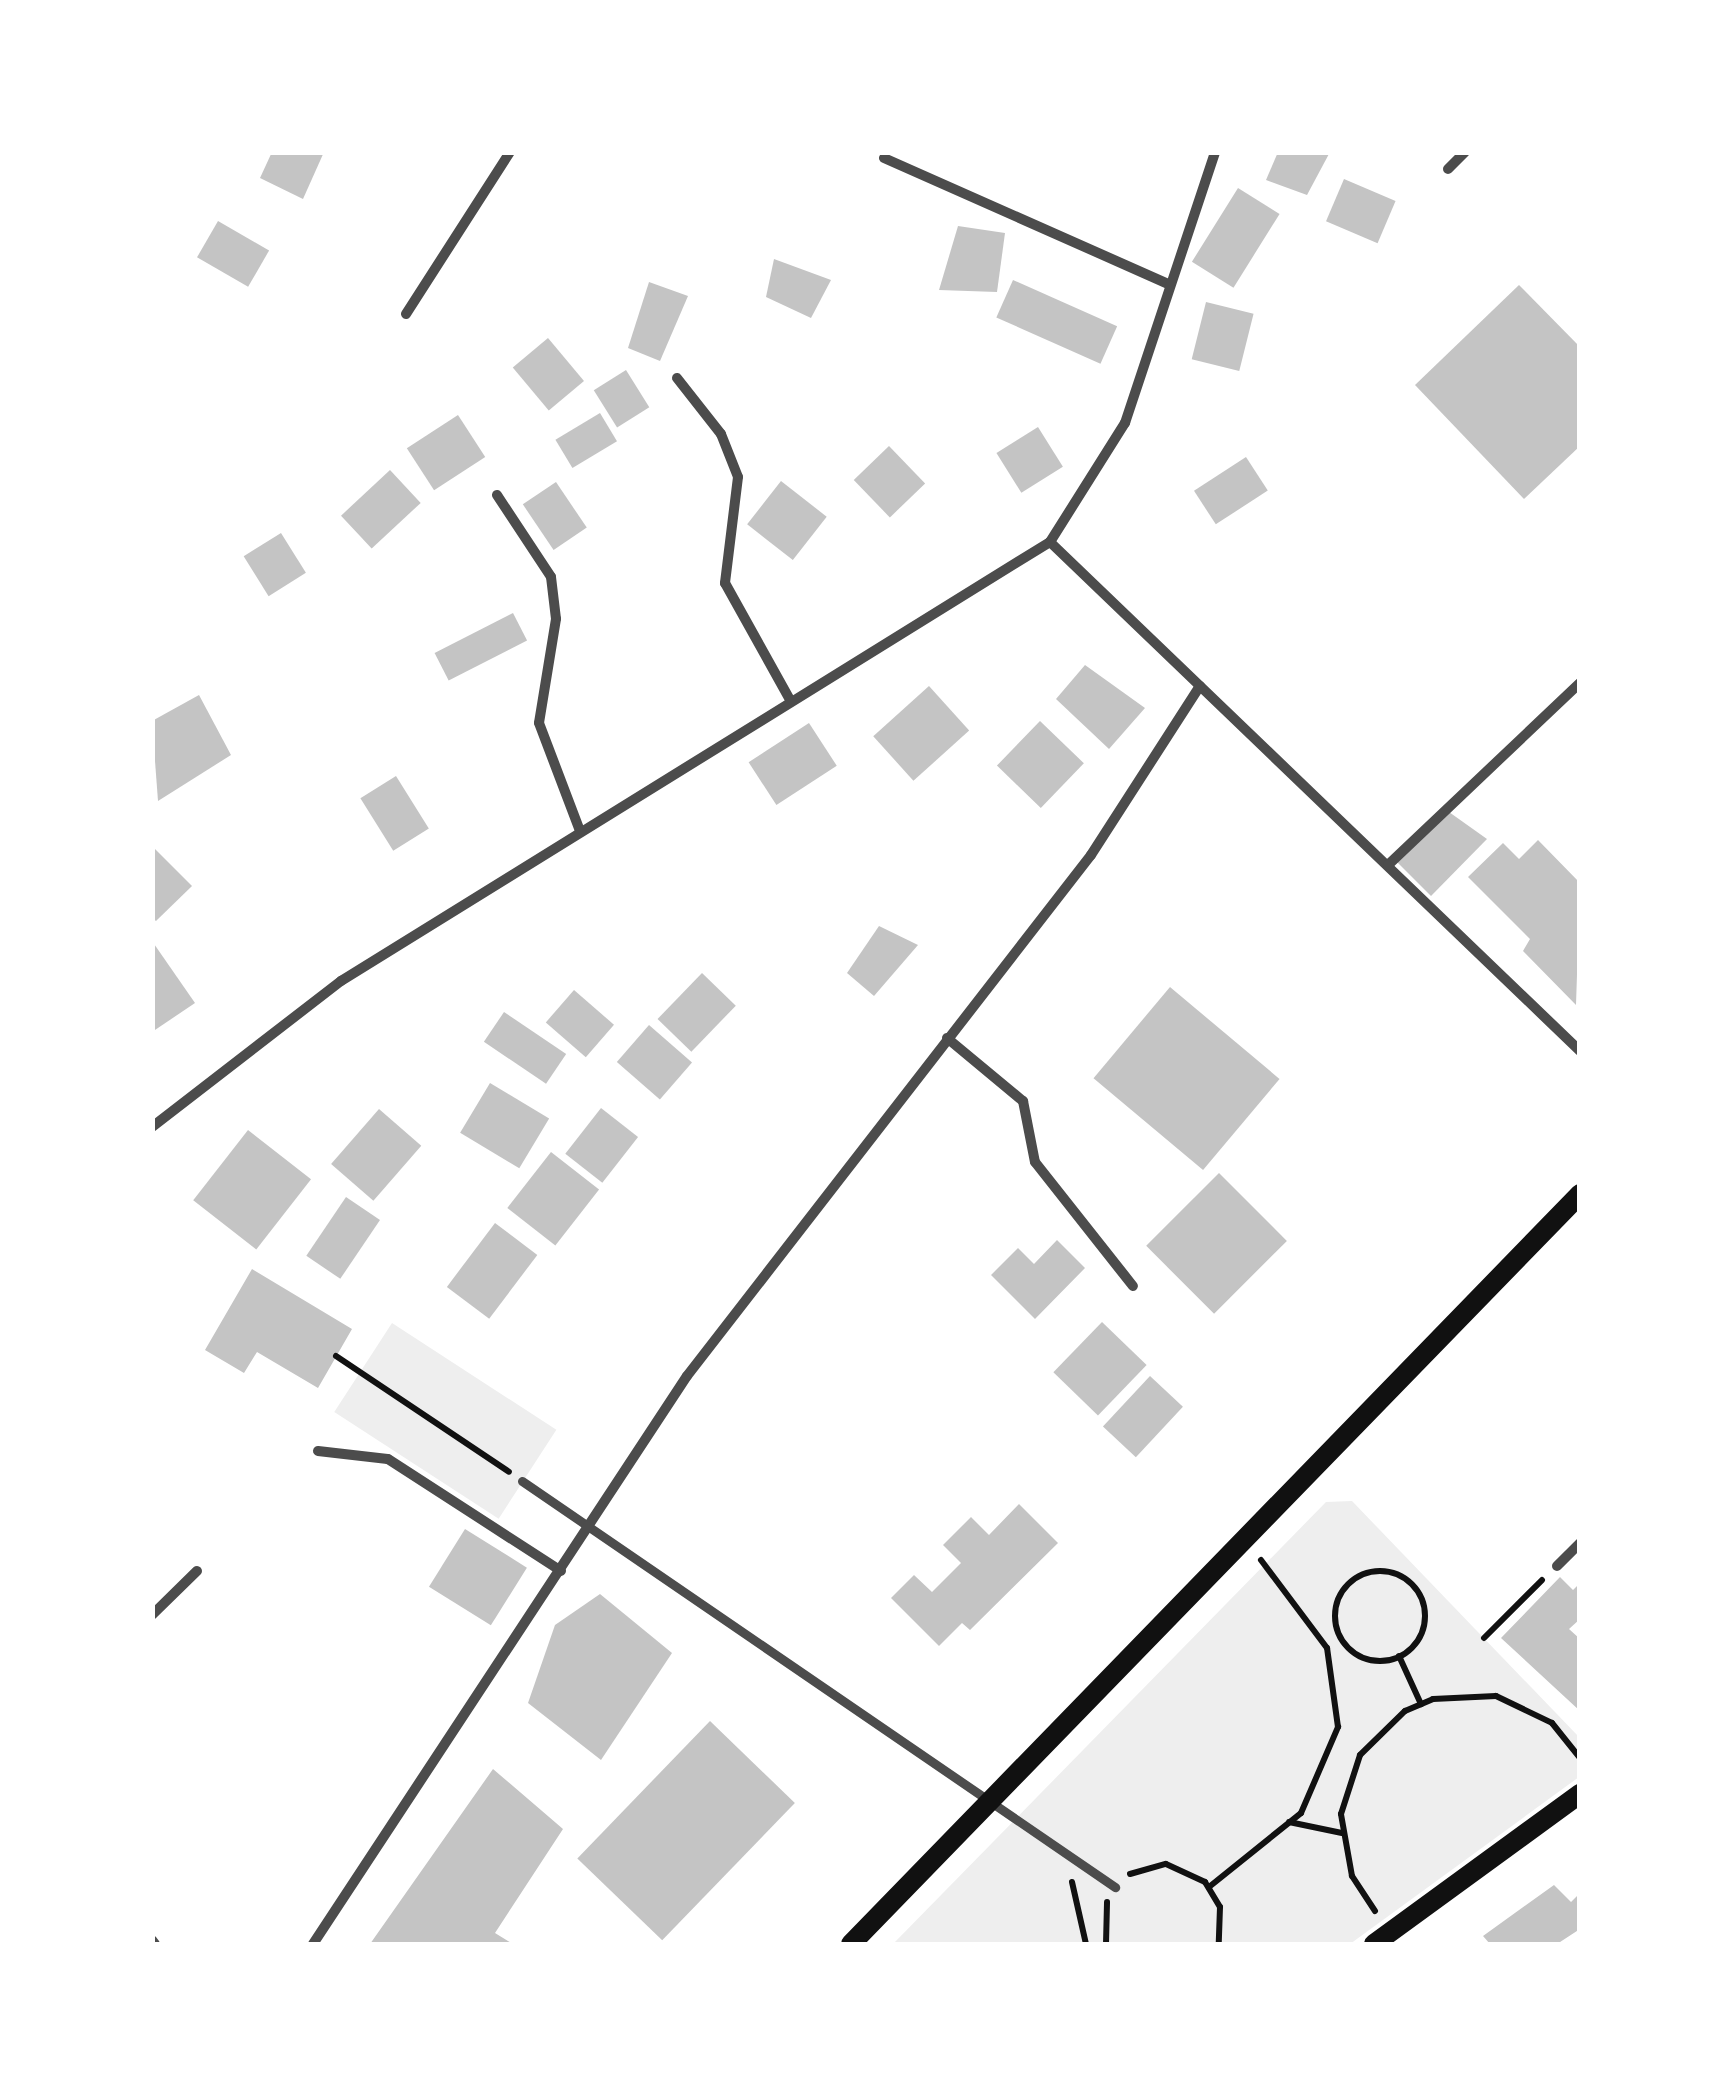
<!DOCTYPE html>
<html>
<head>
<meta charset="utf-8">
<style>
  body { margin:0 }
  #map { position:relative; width:1732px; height:2097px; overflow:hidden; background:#fff; font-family:"Asap Condensed",sans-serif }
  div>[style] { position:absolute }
  .green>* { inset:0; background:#eee; transform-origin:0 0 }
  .building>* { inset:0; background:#c4c4c4; transform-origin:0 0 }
  .path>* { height:6px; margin:-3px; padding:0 3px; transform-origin:3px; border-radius:3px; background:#111 }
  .path>.ring { margin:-3px; padding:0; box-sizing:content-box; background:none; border:6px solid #111; border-radius:50% }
  .pedestrian>* { height:9px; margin:-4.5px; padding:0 4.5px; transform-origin:4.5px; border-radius:4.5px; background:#4c4c4c }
  .minor>* { height:10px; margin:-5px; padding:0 5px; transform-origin:5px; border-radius:5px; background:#4c4c4c }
  .secondary>* { height:20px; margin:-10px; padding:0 10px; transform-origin:10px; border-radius:10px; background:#111 }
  span { translate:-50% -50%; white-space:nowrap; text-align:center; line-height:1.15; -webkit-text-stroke:10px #fff; paint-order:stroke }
  .frame { position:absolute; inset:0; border:155px solid #fff; pointer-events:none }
</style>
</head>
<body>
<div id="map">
  <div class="green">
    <i style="left:392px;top:1323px;width:196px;height:106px;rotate:33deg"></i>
    <i style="clip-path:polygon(1352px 1501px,1579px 1737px,1579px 1777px,1350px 1944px,893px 1944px,1326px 1502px)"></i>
  </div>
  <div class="building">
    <i style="clip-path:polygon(272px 152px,324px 152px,303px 199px,260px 178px)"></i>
    <i style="clip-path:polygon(1278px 152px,1330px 152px,1307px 195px,1266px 180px)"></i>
    <i style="left:1344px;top:179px;width:56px;height:46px;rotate:23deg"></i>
    <i style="left:1238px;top:188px;width:49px;height:87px;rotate:32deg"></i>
    <i style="left:218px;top:221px;width:59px;height:42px;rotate:30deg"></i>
    <i style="clip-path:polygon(958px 226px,1005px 233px,997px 292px,939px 290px)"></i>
    <i style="clip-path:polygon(774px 259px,831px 280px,811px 318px,766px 297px)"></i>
    <i style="left:1013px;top:280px;width:114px;height:41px;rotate:24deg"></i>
    <i style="clip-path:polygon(649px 282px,688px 296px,660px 361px,628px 348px)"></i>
    <i style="clip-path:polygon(1519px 285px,1580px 347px,1580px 446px,1524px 499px,1415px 385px)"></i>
    <i style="left:1206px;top:302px;width:49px;height:59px;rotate:14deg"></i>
    <i style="left:548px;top:338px;width:56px;height:46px;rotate:50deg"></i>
    <i style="left:626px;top:370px;width:44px;height:38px;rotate:58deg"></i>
    <i style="left:600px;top:413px;width:33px;height:52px;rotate:59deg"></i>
    <i style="left:458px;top:415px;width:50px;height:61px;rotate:57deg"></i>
    <i style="left:1038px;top:427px;width:47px;height:49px;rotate:58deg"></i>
    <i style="left:889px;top:446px;width:52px;height:49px;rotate:46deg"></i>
    <i style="left:1246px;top:457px;width:40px;height:62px;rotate:57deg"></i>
    <i style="left:390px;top:470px;width:45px;height:67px;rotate:47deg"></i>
    <i style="left:781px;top:481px;width:58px;height:55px;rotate:38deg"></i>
    <i style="left:556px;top:482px;width:55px;height:40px;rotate:56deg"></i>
    <i style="left:281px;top:533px;width:47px;height:44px;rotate:58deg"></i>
    <i style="left:513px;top:613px;width:31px;height:88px;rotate:63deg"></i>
    <i style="clip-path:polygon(1085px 665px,1145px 708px,1109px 749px,1056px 699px)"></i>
    <i style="left:929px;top:686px;width:60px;height:75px;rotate:48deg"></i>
    <i style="clip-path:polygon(199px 695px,231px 755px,158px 801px,152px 721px)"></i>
    <i style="left:1040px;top:721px;width:61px;height:62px;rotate:44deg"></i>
    <i style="left:809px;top:723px;width:51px;height:72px;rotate:57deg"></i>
    <i style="left:396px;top:776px;width:62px;height:42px;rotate:58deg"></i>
    <i style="clip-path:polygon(1449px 812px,1487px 839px,1431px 896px,1395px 860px)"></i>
    <i style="clip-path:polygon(1538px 840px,1580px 883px,1576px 1005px,1523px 951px,1530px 939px,1468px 877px,1503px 843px,1519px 859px)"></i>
    <i style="clip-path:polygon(155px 849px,192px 886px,156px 921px,152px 918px)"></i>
    <i style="clip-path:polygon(879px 926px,918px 945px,874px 996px,847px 973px)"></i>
    <i style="clip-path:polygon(152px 941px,195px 1003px,152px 1032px)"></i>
    <i style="left:702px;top:973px;width:47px;height:64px;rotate:44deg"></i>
    <i style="left:1170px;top:987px;width:143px;height:119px;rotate:40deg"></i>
    <i style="left:574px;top:990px;width:53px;height:43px;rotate:41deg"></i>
    <i style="left:504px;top:1012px;width:75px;height:36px;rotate:34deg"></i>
    <i style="left:649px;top:1025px;width:57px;height:49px;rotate:41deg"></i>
    <i style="left:490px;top:1083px;width:69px;height:58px;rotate:31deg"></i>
    <i style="left:601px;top:1108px;width:47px;height:58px;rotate:38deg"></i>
    <i style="left:379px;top:1109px;width:56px;height:73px;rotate:41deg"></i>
    <i style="left:248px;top:1130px;width:80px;height:89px;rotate:38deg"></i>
    <i style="left:551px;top:1152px;width:61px;height:71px;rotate:38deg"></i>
    <i style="left:1219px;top:1173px;width:96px;height:103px;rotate:45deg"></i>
    <i style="left:346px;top:1197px;width:41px;height:71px;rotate:34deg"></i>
    <i style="left:495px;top:1223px;width:53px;height:80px;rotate:37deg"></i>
    <i style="clip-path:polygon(1057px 1240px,1085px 1268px,1035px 1319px,991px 1275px,1018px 1248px,1034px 1264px)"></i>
    <i style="clip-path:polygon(252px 1269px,352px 1329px,318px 1388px,257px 1352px,244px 1373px,205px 1350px)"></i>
    <i style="left:1102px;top:1322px;width:62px;height:70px;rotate:44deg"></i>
    <i style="left:1150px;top:1376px;width:45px;height:69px;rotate:43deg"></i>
    <i style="clip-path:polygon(1019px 1504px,1058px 1543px,970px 1630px,962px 1623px,939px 1646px,891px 1598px,914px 1575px,932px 1592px,961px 1563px,943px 1545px,971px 1517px,989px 1535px)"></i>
    <i style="left:465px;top:1529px;width:73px;height:68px;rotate:32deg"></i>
    <i style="clip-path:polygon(1560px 1577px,1573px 1590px,1580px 1583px,1580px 1619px,1569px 1629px,1580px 1639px,1580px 1711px,1501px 1638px)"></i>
    <i style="clip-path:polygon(600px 1594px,672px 1653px,601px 1760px,528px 1703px,555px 1625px)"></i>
    <i style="left:710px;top:1721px;width:118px;height:191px;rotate:44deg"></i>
    <i style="clip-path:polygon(493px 1769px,563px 1829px,495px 1933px,513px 1944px,370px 1944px)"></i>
    <i style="clip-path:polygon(1554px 1885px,1571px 1902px,1580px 1893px,1580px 1929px,1557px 1944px,1490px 1944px,1483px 1936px)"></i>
  </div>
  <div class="path">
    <i style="left:336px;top:1356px;width:208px;rotate:33.8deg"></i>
    <i class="ring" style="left:1335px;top:1571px;width:84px;height:84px"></i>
    <i style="left:1484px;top:1638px;width:82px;rotate:-45deg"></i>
    <i style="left:1399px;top:1656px;width:53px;rotate:65.4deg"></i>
    <i style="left:1289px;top:1822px;width:54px;rotate:11.7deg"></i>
    <i style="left:1130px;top:1874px;width:37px;rotate:-16deg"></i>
    <i style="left:1166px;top:1864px;width:43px;rotate:24.8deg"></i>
    <i style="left:1205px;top:1882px;width:29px;rotate:59deg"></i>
    <i style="left:1220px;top:1907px;width:37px;rotate:92deg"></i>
    <i style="left:1072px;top:1882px;width:64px;rotate:77.3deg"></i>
    <i style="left:1209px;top:1887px;width:118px;rotate:-38.8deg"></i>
    <i style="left:1301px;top:1813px;width:94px;rotate:-66.7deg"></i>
    <i style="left:1338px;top:1727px;width:80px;rotate:-97.9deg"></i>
    <i style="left:1327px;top:1648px;width:110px;rotate:-126.9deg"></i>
    <i style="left:1375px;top:1911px;width:42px;rotate:-123.3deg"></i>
    <i style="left:1352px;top:1876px;width:63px;rotate:-100.1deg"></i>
    <i style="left:1341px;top:1814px;width:62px;rotate:-72.1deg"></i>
    <i style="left:1360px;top:1755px;width:63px;rotate:-44.4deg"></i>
    <i style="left:1405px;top:1711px;width:30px;rotate:-23deg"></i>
    <i style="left:1433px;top:1699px;width:63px;rotate:-2.7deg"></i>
    <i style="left:1496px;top:1696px;width:62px;rotate:25.7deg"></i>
    <i style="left:1552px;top:1723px;width:45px;rotate:51.3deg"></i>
    <i style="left:1106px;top:1944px;width:42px;rotate:-88.6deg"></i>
  </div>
  <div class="pedestrian">
    <i style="left:522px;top:1481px;width:719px;rotate:34.4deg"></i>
  </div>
  <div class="minor">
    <i style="left:884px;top:158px;width:313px;rotate:23.9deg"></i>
    <i style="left:1448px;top:169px;width:24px;rotate:-45deg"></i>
    <i style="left:406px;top:314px;width:193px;rotate:-57.3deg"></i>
    <i style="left:677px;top:378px;width:71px;rotate:51.8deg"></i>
    <i style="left:721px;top:434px;width:46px;rotate:68.4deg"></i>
    <i style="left:738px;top:477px;width:107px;rotate:97deg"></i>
    <i style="left:725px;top:583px;width:132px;rotate:60.9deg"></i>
    <i style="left:497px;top:495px;width:98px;rotate:56.6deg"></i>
    <i style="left:551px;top:577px;width:42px;rotate:83.2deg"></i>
    <i style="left:556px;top:619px;width:105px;rotate:99.3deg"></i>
    <i style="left:539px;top:723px;width:116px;rotate:69.2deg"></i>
    <i style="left:1050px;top:542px;width:735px;rotate:43.84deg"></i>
    <i style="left:1388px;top:865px;width:265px;rotate:-43.5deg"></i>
    <i style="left:947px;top:1038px;width:99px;rotate:39.7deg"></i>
    <i style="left:1023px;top:1101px;width:62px;rotate:78.9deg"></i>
    <i style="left:1035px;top:1162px;width:158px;rotate:51.7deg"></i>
    <i style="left:152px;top:1127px;width:239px;rotate:-37.7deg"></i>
    <i style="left:341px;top:981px;width:834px;rotate:-31.77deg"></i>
    <i style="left:1050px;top:542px;width:141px;rotate:-57.8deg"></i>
    <i style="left:1125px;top:423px;width:286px;rotate:-71.6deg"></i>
    <i style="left:318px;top:1451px;width:70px;rotate:6.5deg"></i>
    <i style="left:388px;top:1459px;width:206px;rotate:32.9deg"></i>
    <i style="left:1557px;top:1566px;width:33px;rotate:-45deg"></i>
    <i style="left:152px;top:1615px;width:63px;rotate:-44.4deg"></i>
    <i style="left:152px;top:1940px;width:5px;rotate:53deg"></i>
    <i style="left:313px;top:1944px;width:680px;rotate:-56.64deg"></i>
    <i style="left:687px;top:1376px;width:659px;rotate:-52.21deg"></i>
    <i style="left:1091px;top:855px;width:201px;rotate:-57.2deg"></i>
  </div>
  <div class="secondary">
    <i style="left:851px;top:1944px;width:1046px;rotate:-45.81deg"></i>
    <i style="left:1374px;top:1944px;width:255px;rotate:-36.1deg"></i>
  </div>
  <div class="frame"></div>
</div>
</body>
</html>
